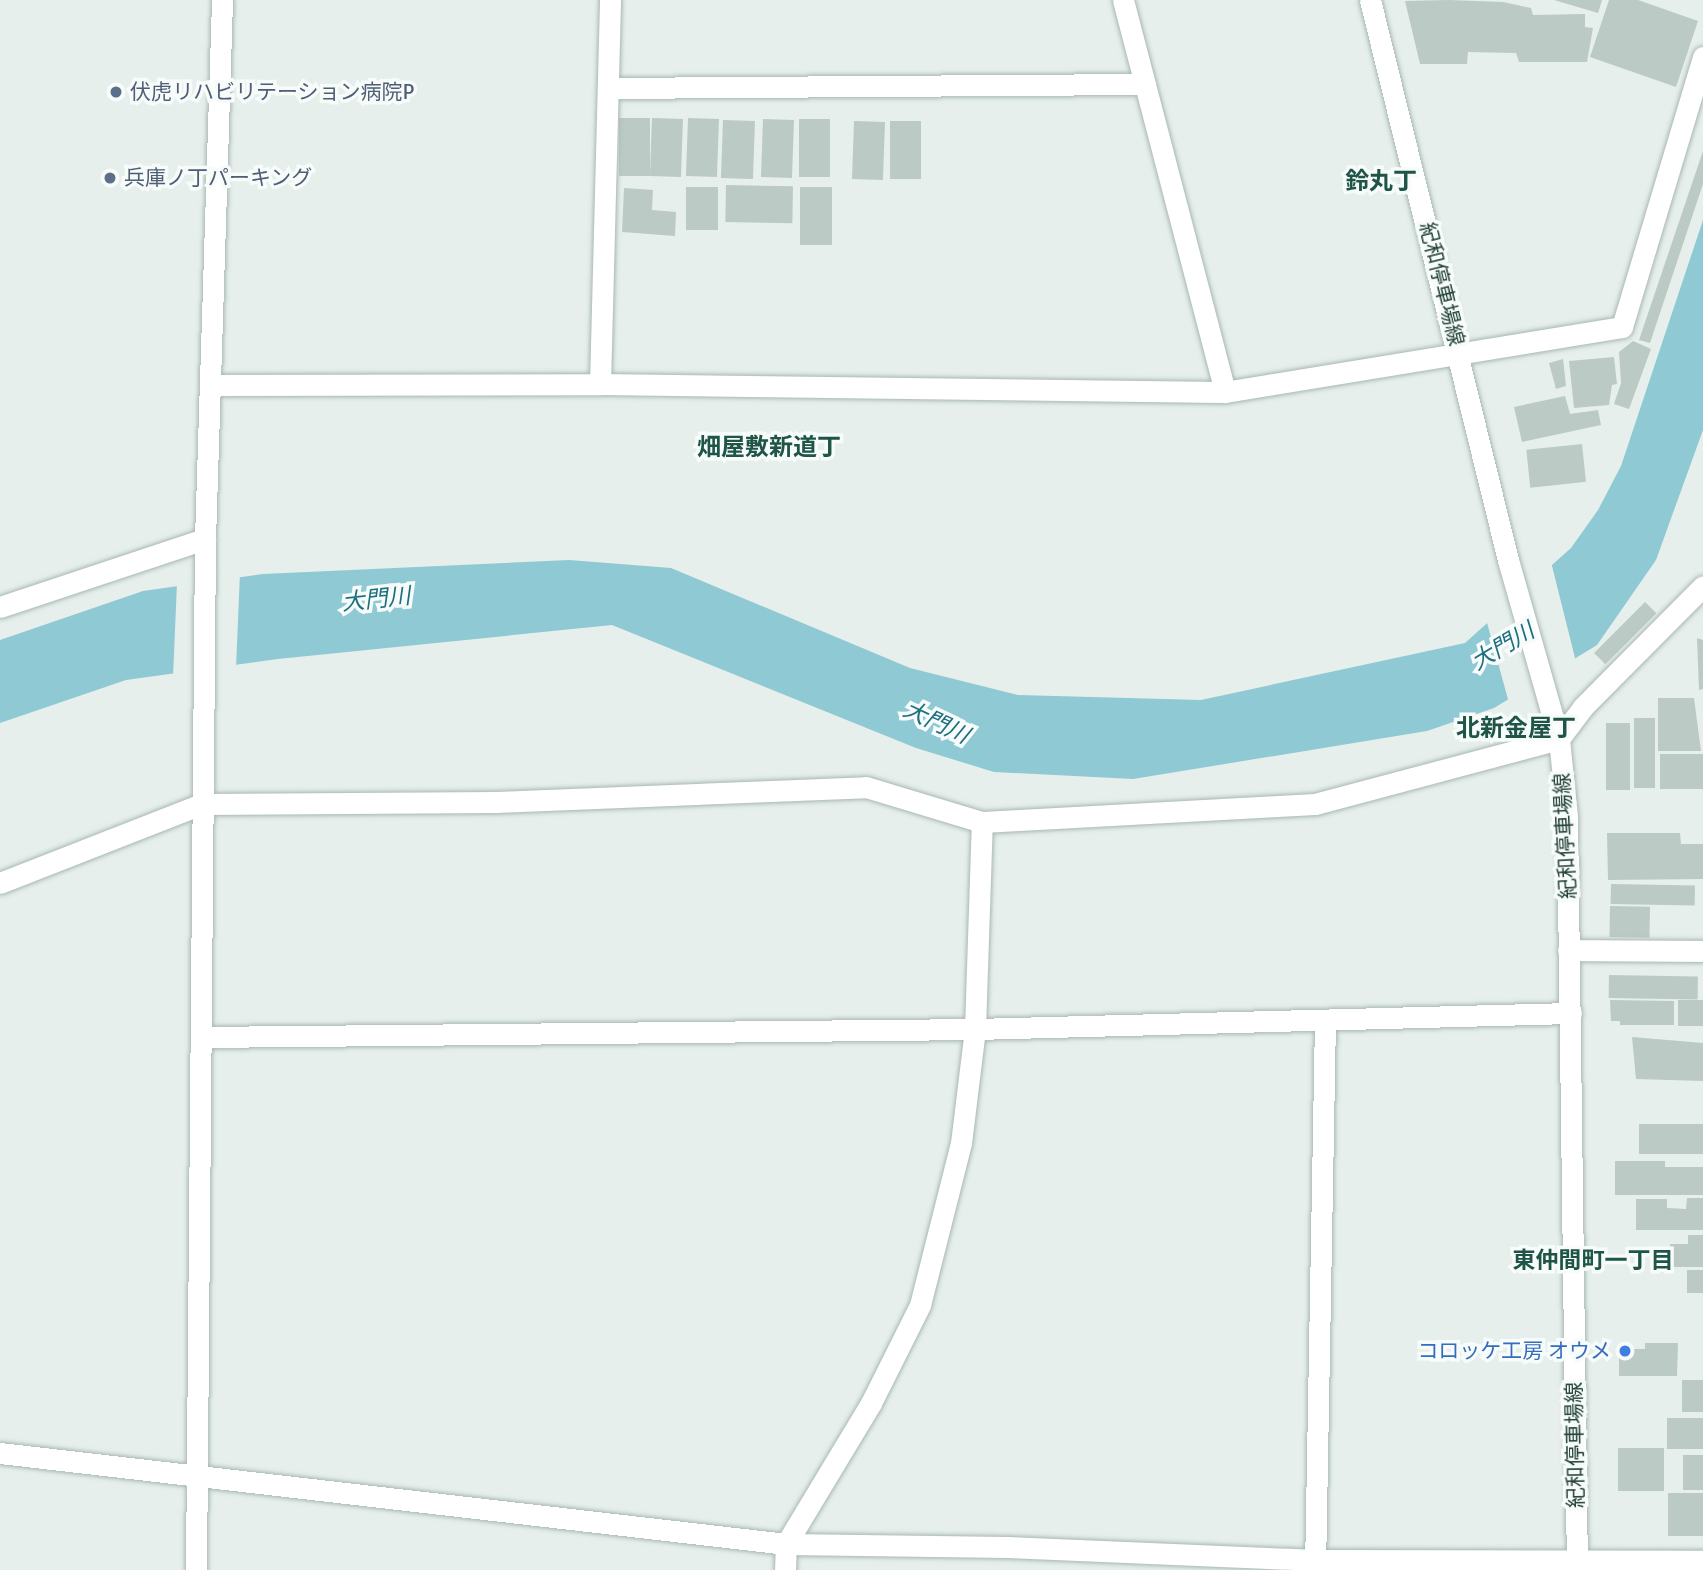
<!DOCTYPE html>
<html>
<head>
<meta charset="utf-8">
<style>
  body { margin:0 }
  #map { position:relative; width:1703px; height:1570px; overflow:hidden; background:#e6efeb; font-family:Signika,"Noto Sans JP",sans-serif }
  div>[style] { position:absolute }
  .water>* { inset:0; background:#8ec9d4 }
  .pier>* { inset:0; background:#e6efeb }
  .building>* { inset:0; background:#bbcac4; transform-origin:0 0 }
  .roads { filter:drop-shadow(0 0 2px #a8b8b2) drop-shadow(0 0 2px #a8b8b2) }
  .minor>* { height:21px; margin:-10.5px; padding:0 10.5px; transform-origin:10.5px; border-radius:10.5px; background:#fff }
  .secondary>* { height:21px; margin:-10.5px; padding:0 10.5px; transform-origin:10.5px; border-radius:10.5px; background:#fff }
  .dots>* { width:19px; height:19px; translate:-50% -50%; box-sizing:border-box; border:4px solid #f7fbf9; border-radius:50% }
  span { translate:-50% -50%; white-space:nowrap; text-align:center; line-height:1.15; -webkit-text-stroke:7px #f7fbf9; paint-order:stroke }
  .service-label { font-size:21px; color:#4e5e75 }
  .left { translate:0 -50%; text-align:left }
  .street-label { font-size:21px; color:#24423a }
  .shop-label { font-size:21px; color:#366cbe }
  .right { translate:-100% -50%; text-align:right }
  .water-label { font-size:23px; color:#1c6f80; font-style:italic }
  .neighbourhood-label { font-size:23px; color:#1f5548; font-weight:700 }
  .quarter-label { font-size:24px; color:#1f5548; font-weight:700 }
</style>
</head>
<body>
<div id="map">
  <div class="water">
    <i style="clip-path:polygon(1703px 220px,1703px 430px,1656px 560px,1597px 645px,1494px 708px,1427px 731px,1133px 779px,994px 772px,916px 748px,612px 625px,278px 659px,126px 680px,0 723px,0 640px,143px 591px,263px 574px,569px 560px,671px 568px,910px 668px,1018px 695px,1201px 700px,1465px 643px,1571px 548px,1598px 510px,1621px 466px)"></i>
  </div>
  <div class="pier">
    <i style="clip-path:polygon(1551px 562px,1576px 662px,1509px 703px,1486px 619px)"></i>
    <i style="clip-path:polygon(240px 573px,236px 668px,173px 677px,177px 583px)"></i>
  </div>
  <div class="building">
    <i style="clip-path:polygon(1449px 0,1503px 2px,1531px 8px,1533px 15px,1585px 14px,1585px 27px,1593px 28px,1587px 62px,1519px 62px,1516px 53px,1468px 52px,1467px 64px,1420px 64px,1405px 1px)"></i>
    <i style="clip-path:polygon(1554px 0,1602px 0,1598px 13px)"></i>
    <i style="clip-path:polygon(1609px 0,1638px 0,1698px 21px,1676px 87px,1590px 57px)"></i>
    <i style="left:619px;top:118px;width:31px;height:58px"></i>
    <i style="left:652px;top:118px;width:31px;height:58px;rotate:2deg"></i>
    <i style="left:688px;top:118px;width:31px;height:58px;rotate:2deg"></i>
    <i style="left:763px;top:119px;width:31px;height:58px;rotate:2deg"></i>
    <i style="left:799px;top:119px;width:31px;height:58px"></i>
    <i style="left:723px;top:120px;width:32px;height:58px;rotate:2deg"></i>
    <i style="left:854px;top:121px;width:31px;height:58px;rotate:2deg"></i>
    <i style="left:890px;top:121px;width:31px;height:58px"></i>
    <i style="clip-path:polygon(1703px 151px,1703px 184px,1650px 343px,1639px 340px)"></i>
    <i style="left:726px;top:185px;width:67px;height:37px;rotate:1deg"></i>
    <i style="left:686px;top:187px;width:32px;height:43px"></i>
    <i style="left:800px;top:187px;width:32px;height:58px"></i>
    <i style="clip-path:polygon(624px 188px,653px 190px,652px 210px,676px 212px,675px 236px,622px 232px)"></i>
    <i style="clip-path:polygon(1633px 341px,1651px 349px,1629px 409px,1614px 404px,1621px 383px,1619px 352px)"></i>
    <i style="clip-path:polygon(1614px 357px,1617px 384px,1612px 385px,1609px 405px,1574px 408px,1569px 361px)"></i>
    <i style="clip-path:polygon(1563px 359px,1566px 386px,1556px 389px,1549px 363px)"></i>
    <i style="clip-path:polygon(1565px 396px,1570px 414px,1598px 410px,1601px 425px,1522px 442px,1514px 407px)"></i>
    <i style="left:1582px;top:444px;width:38px;height:56px;rotate:84deg"></i>
    <i style="left:1645px;top:602px;width:16px;height:72px;rotate:45deg"></i>
    <i style="clip-path:polygon(1697px 638px,1703px 640px,1703px 689px,1699px 690px)"></i>
    <i style="clip-path:polygon(1658px 698px,1694px 698px,1701px 751px,1658px 751px)"></i>
    <i style="left:1655px;top:718px;width:70px;height:21px;rotate:90deg"></i>
    <i style="left:1606px;top:723px;width:24px;height:67px"></i>
    <i style="left:1660px;top:754px;width:43px;height:35px"></i>
    <i style="clip-path:polygon(1607px 833px,1680px 833px,1681px 844px,1703px 844px,1703px 879px,1608px 880px)"></i>
    <i style="left:1611px;top:884px;width:84px;height:20px;rotate:1deg"></i>
    <i style="left:1610px;top:906px;width:40px;height:31px;rotate:1deg"></i>
    <i style="left:1609px;top:975px;width:89px;height:23px;rotate:1deg"></i>
    <i style="clip-path:polygon(1610px 1000px,1674px 1001px,1674px 1025px,1620px 1025px,1620px 1021px,1611px 1021px)"></i>
    <i style="left:1678px;top:1000px;width:25px;height:26px"></i>
    <i style="clip-path:polygon(1632px 1037px,1703px 1043px,1703px 1081px,1636px 1079px)"></i>
    <i style="left:1703px;top:1124px;width:30px;height:64px;rotate:90deg"></i>
    <i style="clip-path:polygon(1615px 1161px,1665px 1161px,1665px 1167px,1703px 1167px,1703px 1195px,1615px 1195px)"></i>
    <i style="clip-path:polygon(1687px 1198px,1703px 1198px,1703px 1230px,1636px 1230px,1636px 1199px,1667px 1199px,1667px 1208px,1686px 1209px)"></i>
    <i style="clip-path:polygon(1688px 1235px,1703px 1235px,1703px 1267px,1670px 1267px,1670px 1244px,1688px 1244px)"></i>
    <i style="left:1687px;top:1270px;width:16px;height:23px"></i>
    <i style="clip-path:polygon(1645px 1343px,1678px 1343px,1677px 1376px,1619px 1376px,1619px 1349px,1645px 1349px)"></i>
    <i style="left:1682px;top:1380px;width:21px;height:32px"></i>
    <i style="left:1703px;top:1418px;width:31px;height:36px;rotate:90deg"></i>
    <i style="left:1618px;top:1448px;width:46px;height:43px"></i>
    <i style="left:1683px;top:1455px;width:20px;height:35px"></i>
    <i style="left:1668px;top:1493px;width:35px;height:43px"></i>
  </div>
  <div class="roads">
    <div class="minor">
      <i style="left:1123px;top:0;width:405px;rotate:75.4deg"></i>
      <i style="left:608px;top:88px;width:537px;rotate:-0.43deg"></i>
      <i style="left:600px;top:384px;width:384px;rotate:-88.5deg"></i>
      <i style="left:211px;top:385px;width:389px;rotate:-0.1deg"></i>
      <i style="left:600px;top:384px;width:625px;rotate:0.73deg"></i>
      <i style="left:1225px;top:392px;width:402px;rotate:-9.3deg"></i>
      <i style="left:1622px;top:327px;width:282px;rotate:-73.3deg"></i>
      <i style="left:0;top:607px;width:216px;rotate:-18.4deg"></i>
      <i style="left:0;top:883px;width:217px;rotate:-21.4deg"></i>
      <i style="left:202px;top:804px;width:294px;rotate:-0.4deg"></i>
      <i style="left:496px;top:802px;width:370px;rotate:-2.3deg"></i>
      <i style="left:866px;top:787px;width:121px;rotate:16.8deg"></i>
      <i style="left:982px;top:822px;width:333px;rotate:-3.1deg"></i>
      <i style="left:1315px;top:804px;width:253px;rotate:-14.9deg"></i>
      <i style="left:1559px;top:739px;width:40px;rotate:-53deg"></i>
      <i style="left:1583px;top:707px;width:170px;rotate:-45.2deg"></i>
      <i style="left:1568px;top:950px;width:135px;rotate:0.4deg"></i>
      <i style="left:201px;top:1037px;width:774px;rotate:-0.59deg"></i>
      <i style="left:975px;top:1029px;width:596px;rotate:-1.54deg"></i>
      <i style="left:0;top:1453px;width:791px;rotate:6.6deg"></i>
      <i style="left:786px;top:1544px;width:221px;rotate:0.8deg"></i>
      <i style="left:1007px;top:1547px;width:308px;rotate:2.4deg"></i>
      <i style="left:1315px;top:1560px;width:388px;rotate:0.1deg"></i>
      <i style="left:196px;top:1570px;width:1031px;rotate:-89.5deg"></i>
      <i style="left:205px;top:539px;width:539px;rotate:-88.19deg"></i>
      <i style="left:785px;top:1570px;width:26px;rotate:-88deg"></i>
      <i style="left:786px;top:1544px;width:165px;rotate:-58.9deg"></i>
      <i style="left:871px;top:1403px;width:110px;rotate:-63.4deg"></i>
      <i style="left:920px;top:1305px;width:167px;rotate:-75.8deg"></i>
      <i style="left:961px;top:1143px;width:115px;rotate:-83deg"></i>
      <i style="left:975px;top:1029px;width:207px;rotate:-88.1deg"></i>
      <i style="left:1315px;top:1570px;width:550px;rotate:-88.96deg"></i>
    </div>
    <div class="secondary">
      <i style="left:1370px;top:0;width:577px;rotate:76.16deg"></i>
      <i style="left:1508px;top:560px;width:186px;rotate:74.1deg"></i>
      <i style="left:1559px;top:739px;width:78px;rotate:84.1deg"></i>
      <i style="left:1567px;top:817px;width:753px;rotate:89.24deg"></i>
    </div>
  </div>
  <div class="dots">
    <i style="left:116px;top:92px;background:#5c6f8a"></i>
    <i style="left:110px;top:178px;background:#5c6f8a"></i>
    <i style="left:1625px;top:1351px;background:#3f7fe0"></i>
  </div>
  <div class="service-label">
    <span class="left" style="left:130px;top:92px">伏虎リハビリテーション病院P</span>
    <span class="left" style="left:124px;top:178px">兵庫ノ丁パーキング</span>
  </div>
  <div class="street-label">
    <span style="left:1442px;top:284px;rotate:76deg">紀和停車場線</span>
    <span style="left:1565px;top:836px;rotate:-93deg">紀和停車場線</span>
    <span style="left:1575px;top:1445px;rotate:-91deg">紀和停車場線</span>
  </div>
  <div class="shop-label">
    <span class="right" style="left:1611px;top:1351px">コロッケ工房 オウメ</span>
  </div>
  <div class="water-label">
    <span style="left:376px;top:600px;rotate:-6deg">大門川</span>
    <span style="left:1503px;top:647px;rotate:-31deg">大門川</span>
    <span style="left:936px;top:723px;rotate:25deg">大門川</span>
  </div>
  <div class="neighbourhood-label">
    <span style="left:1593px;top:1261px">東仲間町一丁目</span>
  </div>
  <div class="quarter-label">
    <span style="left:1381px;top:182px">鈴丸丁</span>
    <span style="left:769px;top:448px">畑屋敷新道丁</span>
    <span style="left:1516px;top:729px">北新金屋丁</span>
  </div>
</div>
</body>
</html>
